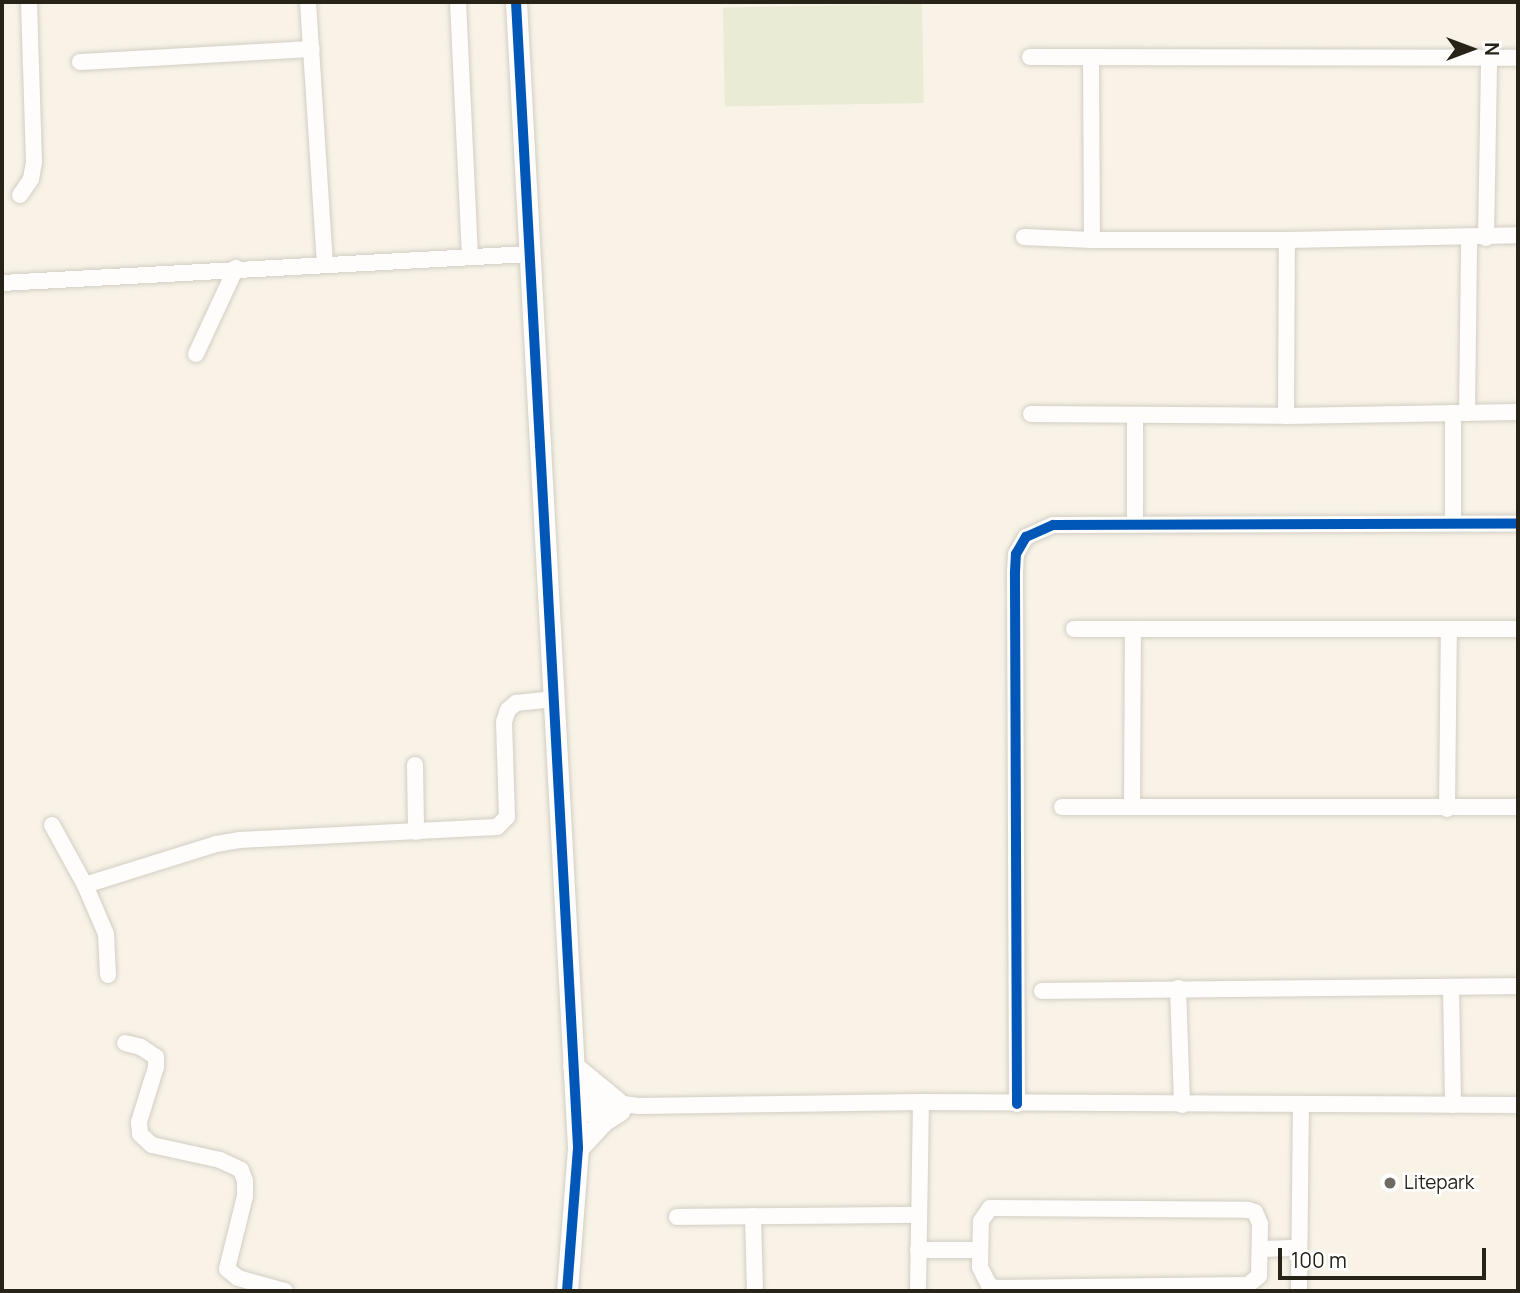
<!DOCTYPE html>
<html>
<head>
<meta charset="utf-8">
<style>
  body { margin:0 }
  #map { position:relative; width:1520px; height:1293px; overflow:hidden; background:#f8f2e7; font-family:Manrope,sans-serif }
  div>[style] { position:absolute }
  .green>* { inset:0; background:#e9ebd4; transform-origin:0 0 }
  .roads { filter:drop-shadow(0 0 2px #d2cec4) drop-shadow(0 0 2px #d2cec4) }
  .minor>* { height:16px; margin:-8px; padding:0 8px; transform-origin:8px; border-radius:8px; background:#fefdfb }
  .tertiary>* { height:21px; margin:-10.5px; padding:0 10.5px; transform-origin:10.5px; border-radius:10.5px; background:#fefdfb }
  .cycleway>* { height:10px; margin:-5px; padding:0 5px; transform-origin:5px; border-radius:5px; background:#0057b8 }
  .dots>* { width:19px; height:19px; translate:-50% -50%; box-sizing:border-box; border:4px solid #fff; border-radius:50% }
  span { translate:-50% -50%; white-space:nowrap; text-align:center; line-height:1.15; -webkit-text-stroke:5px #fff; paint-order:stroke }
  .poi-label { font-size:19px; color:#272319 }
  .left { translate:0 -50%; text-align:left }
  .frame { position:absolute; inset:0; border:4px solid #272319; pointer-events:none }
  .north { position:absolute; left:1436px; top:14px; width:70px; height:70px; -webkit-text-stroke:5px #fff; paint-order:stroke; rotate:90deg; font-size:19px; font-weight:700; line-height:28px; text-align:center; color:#272319 }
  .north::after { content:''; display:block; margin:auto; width:24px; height:32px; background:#272319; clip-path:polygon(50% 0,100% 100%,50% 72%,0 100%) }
  .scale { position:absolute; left:1278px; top:1248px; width:208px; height:32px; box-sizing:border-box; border:4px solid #272319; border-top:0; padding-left:9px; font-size:21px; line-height:24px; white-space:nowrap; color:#272319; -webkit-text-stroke:5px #fff; paint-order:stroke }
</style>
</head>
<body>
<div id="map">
  <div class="green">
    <i style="left:922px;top:4px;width:99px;height:199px;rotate:89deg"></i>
  </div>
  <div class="roads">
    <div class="minor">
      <i style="left:308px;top:2px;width:263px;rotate:86.3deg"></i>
      <i style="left:458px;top:2px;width:255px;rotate:87.3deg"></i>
      <i style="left:1030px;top:57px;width:488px;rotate:0.1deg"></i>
      <i style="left:1091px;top:57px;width:183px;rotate:89.7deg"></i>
      <i style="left:80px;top:62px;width:232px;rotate:-3.2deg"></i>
      <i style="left:20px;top:195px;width:19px;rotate:-55deg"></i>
      <i style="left:31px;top:179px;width:17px;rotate:-80deg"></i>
      <i style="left:34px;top:162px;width:160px;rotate:-91.8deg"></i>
      <i style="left:1024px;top:237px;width:68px;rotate:2.5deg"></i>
      <i style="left:1092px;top:240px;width:195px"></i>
      <i style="left:1287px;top:240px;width:231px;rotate:-1.2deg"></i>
      <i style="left:1486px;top:238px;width:178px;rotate:-89deg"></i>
      <i style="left:2px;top:283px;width:528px;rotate:-3.15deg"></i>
      <i style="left:196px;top:354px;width:95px;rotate:-65.1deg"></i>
      <i style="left:1453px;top:413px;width:110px;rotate:90deg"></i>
      <i style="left:1467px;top:413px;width:175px;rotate:-89.3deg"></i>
      <i style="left:1031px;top:414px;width:255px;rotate:0.4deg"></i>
      <i style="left:1286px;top:416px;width:232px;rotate:-1deg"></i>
      <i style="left:1286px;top:416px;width:176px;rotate:-89.7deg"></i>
      <i style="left:1135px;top:524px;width:109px;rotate:-90deg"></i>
      <i style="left:1074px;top:629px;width:444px"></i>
      <i style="left:415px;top:765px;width:67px;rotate:89.1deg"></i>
      <i style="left:1132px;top:806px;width:177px;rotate:-89.7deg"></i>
      <i style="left:1062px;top:807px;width:456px"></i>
      <i style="left:1447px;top:809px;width:178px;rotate:-89.4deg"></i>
      <i style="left:52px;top:825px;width:68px;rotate:61.2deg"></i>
      <i style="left:85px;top:885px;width:53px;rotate:66.8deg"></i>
      <i style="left:106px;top:934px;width:41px;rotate:87.2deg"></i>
      <i style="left:85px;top:885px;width:137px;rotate:-17.4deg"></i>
      <i style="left:216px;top:844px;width:23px;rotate:-10deg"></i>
      <i style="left:239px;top:840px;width:258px;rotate:-2.9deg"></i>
      <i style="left:497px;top:827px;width:14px;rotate:-45deg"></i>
      <i style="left:507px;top:817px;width:95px;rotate:-91.8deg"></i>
      <i style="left:504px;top:722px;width:13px;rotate:-72deg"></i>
      <i style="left:508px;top:710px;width:11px;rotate:-41deg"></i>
      <i style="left:516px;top:703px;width:38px;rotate:-6deg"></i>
      <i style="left:1451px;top:987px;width:118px;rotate:89deg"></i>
      <i style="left:1178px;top:988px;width:117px;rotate:88deg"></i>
      <i style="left:1042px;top:991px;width:476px;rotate:-0.6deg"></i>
      <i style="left:125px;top:1043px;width:16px;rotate:14deg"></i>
      <i style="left:141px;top:1047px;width:18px;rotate:34deg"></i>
      <i style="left:156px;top:1057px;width:10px;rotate:90deg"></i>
      <i style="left:156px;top:1067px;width:58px;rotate:107.2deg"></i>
      <i style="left:139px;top:1122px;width:12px;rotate:85deg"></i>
      <i style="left:140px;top:1134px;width:16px;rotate:43deg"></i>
      <i style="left:152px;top:1145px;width:70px;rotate:12.4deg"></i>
      <i style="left:220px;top:1160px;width:23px;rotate:25deg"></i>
      <i style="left:241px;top:1170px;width:12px;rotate:70deg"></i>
      <i style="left:245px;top:1181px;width:15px;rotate:90deg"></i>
      <i style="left:245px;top:1196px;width:75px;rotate:103.9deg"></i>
      <i style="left:227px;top:1269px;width:14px;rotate:39deg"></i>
      <i style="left:238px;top:1278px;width:49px;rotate:15.5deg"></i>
      <i style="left:574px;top:1097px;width:66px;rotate:7.9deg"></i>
      <i style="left:639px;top:1106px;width:282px;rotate:-0.8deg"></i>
      <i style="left:921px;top:1102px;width:597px;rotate:0.29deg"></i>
      <i style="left:1017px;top:1104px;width:532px;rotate:-90.22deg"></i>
      <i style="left:1015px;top:572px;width:18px;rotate:-87deg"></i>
      <i style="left:1016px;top:554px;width:20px;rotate:-60deg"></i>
      <i style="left:1026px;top:537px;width:30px;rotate:-24deg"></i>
      <i style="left:1053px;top:525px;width:465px;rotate:-0.2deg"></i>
      <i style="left:575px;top:1115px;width:41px;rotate:-5.6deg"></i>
      <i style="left:990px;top:1208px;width:258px;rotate:0.4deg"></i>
      <i style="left:1248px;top:1210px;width:7px;rotate:16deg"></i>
      <i style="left:1255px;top:1212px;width:13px;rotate:67deg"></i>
      <i style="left:1260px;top:1224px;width:52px;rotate:91.1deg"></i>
      <i style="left:1259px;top:1276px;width:14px;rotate:141deg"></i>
      <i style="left:1248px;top:1285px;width:252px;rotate:179.3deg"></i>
      <i style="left:996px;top:1288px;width:8px;rotate:-157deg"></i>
      <i style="left:989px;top:1285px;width:20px;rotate:-117deg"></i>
      <i style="left:980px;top:1267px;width:46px;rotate:-88.8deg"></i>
      <i style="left:981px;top:1221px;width:16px;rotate:-55deg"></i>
      <i style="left:753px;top:1216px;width:75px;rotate:88.5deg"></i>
      <i style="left:677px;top:1217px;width:241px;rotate:-0.5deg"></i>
      <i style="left:1262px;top:1249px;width:37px;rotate:-2deg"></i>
      <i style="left:918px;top:1250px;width:61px"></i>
      <i style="left:918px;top:1291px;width:189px;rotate:-89.1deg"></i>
      <i style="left:1299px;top:1291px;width:186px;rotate:-89.4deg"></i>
    </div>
    <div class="tertiary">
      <i style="left:516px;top:2px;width:1148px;rotate:86.9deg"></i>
      <i style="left:578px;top:1148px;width:143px;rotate:94.4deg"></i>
      <i style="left:573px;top:1066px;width:57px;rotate:39.3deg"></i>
      <i style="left:578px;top:1148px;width:37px;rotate:-47deg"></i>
      <i style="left:603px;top:1121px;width:20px;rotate:-33deg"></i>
    </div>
  </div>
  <div class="cycleway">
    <i style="left:516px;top:2px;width:1148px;rotate:86.9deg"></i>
    <i style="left:578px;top:1148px;width:143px;rotate:94.4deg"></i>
    <i style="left:1017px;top:1104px;width:532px;rotate:-90.22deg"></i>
    <i style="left:1015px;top:572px;width:18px;rotate:-87deg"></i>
    <i style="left:1016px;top:554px;width:20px;rotate:-60deg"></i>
    <i style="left:1026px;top:537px;width:30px;rotate:-24deg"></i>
    <i style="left:1053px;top:525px;width:465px;rotate:-0.2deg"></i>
  </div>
  <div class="dots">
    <i style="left:1390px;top:1183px;background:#706b61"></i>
  </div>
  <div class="poi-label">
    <span class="left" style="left:1404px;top:1183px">Litepark</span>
  </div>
  <div class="frame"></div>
  <div class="north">N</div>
  <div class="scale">100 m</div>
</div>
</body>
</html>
